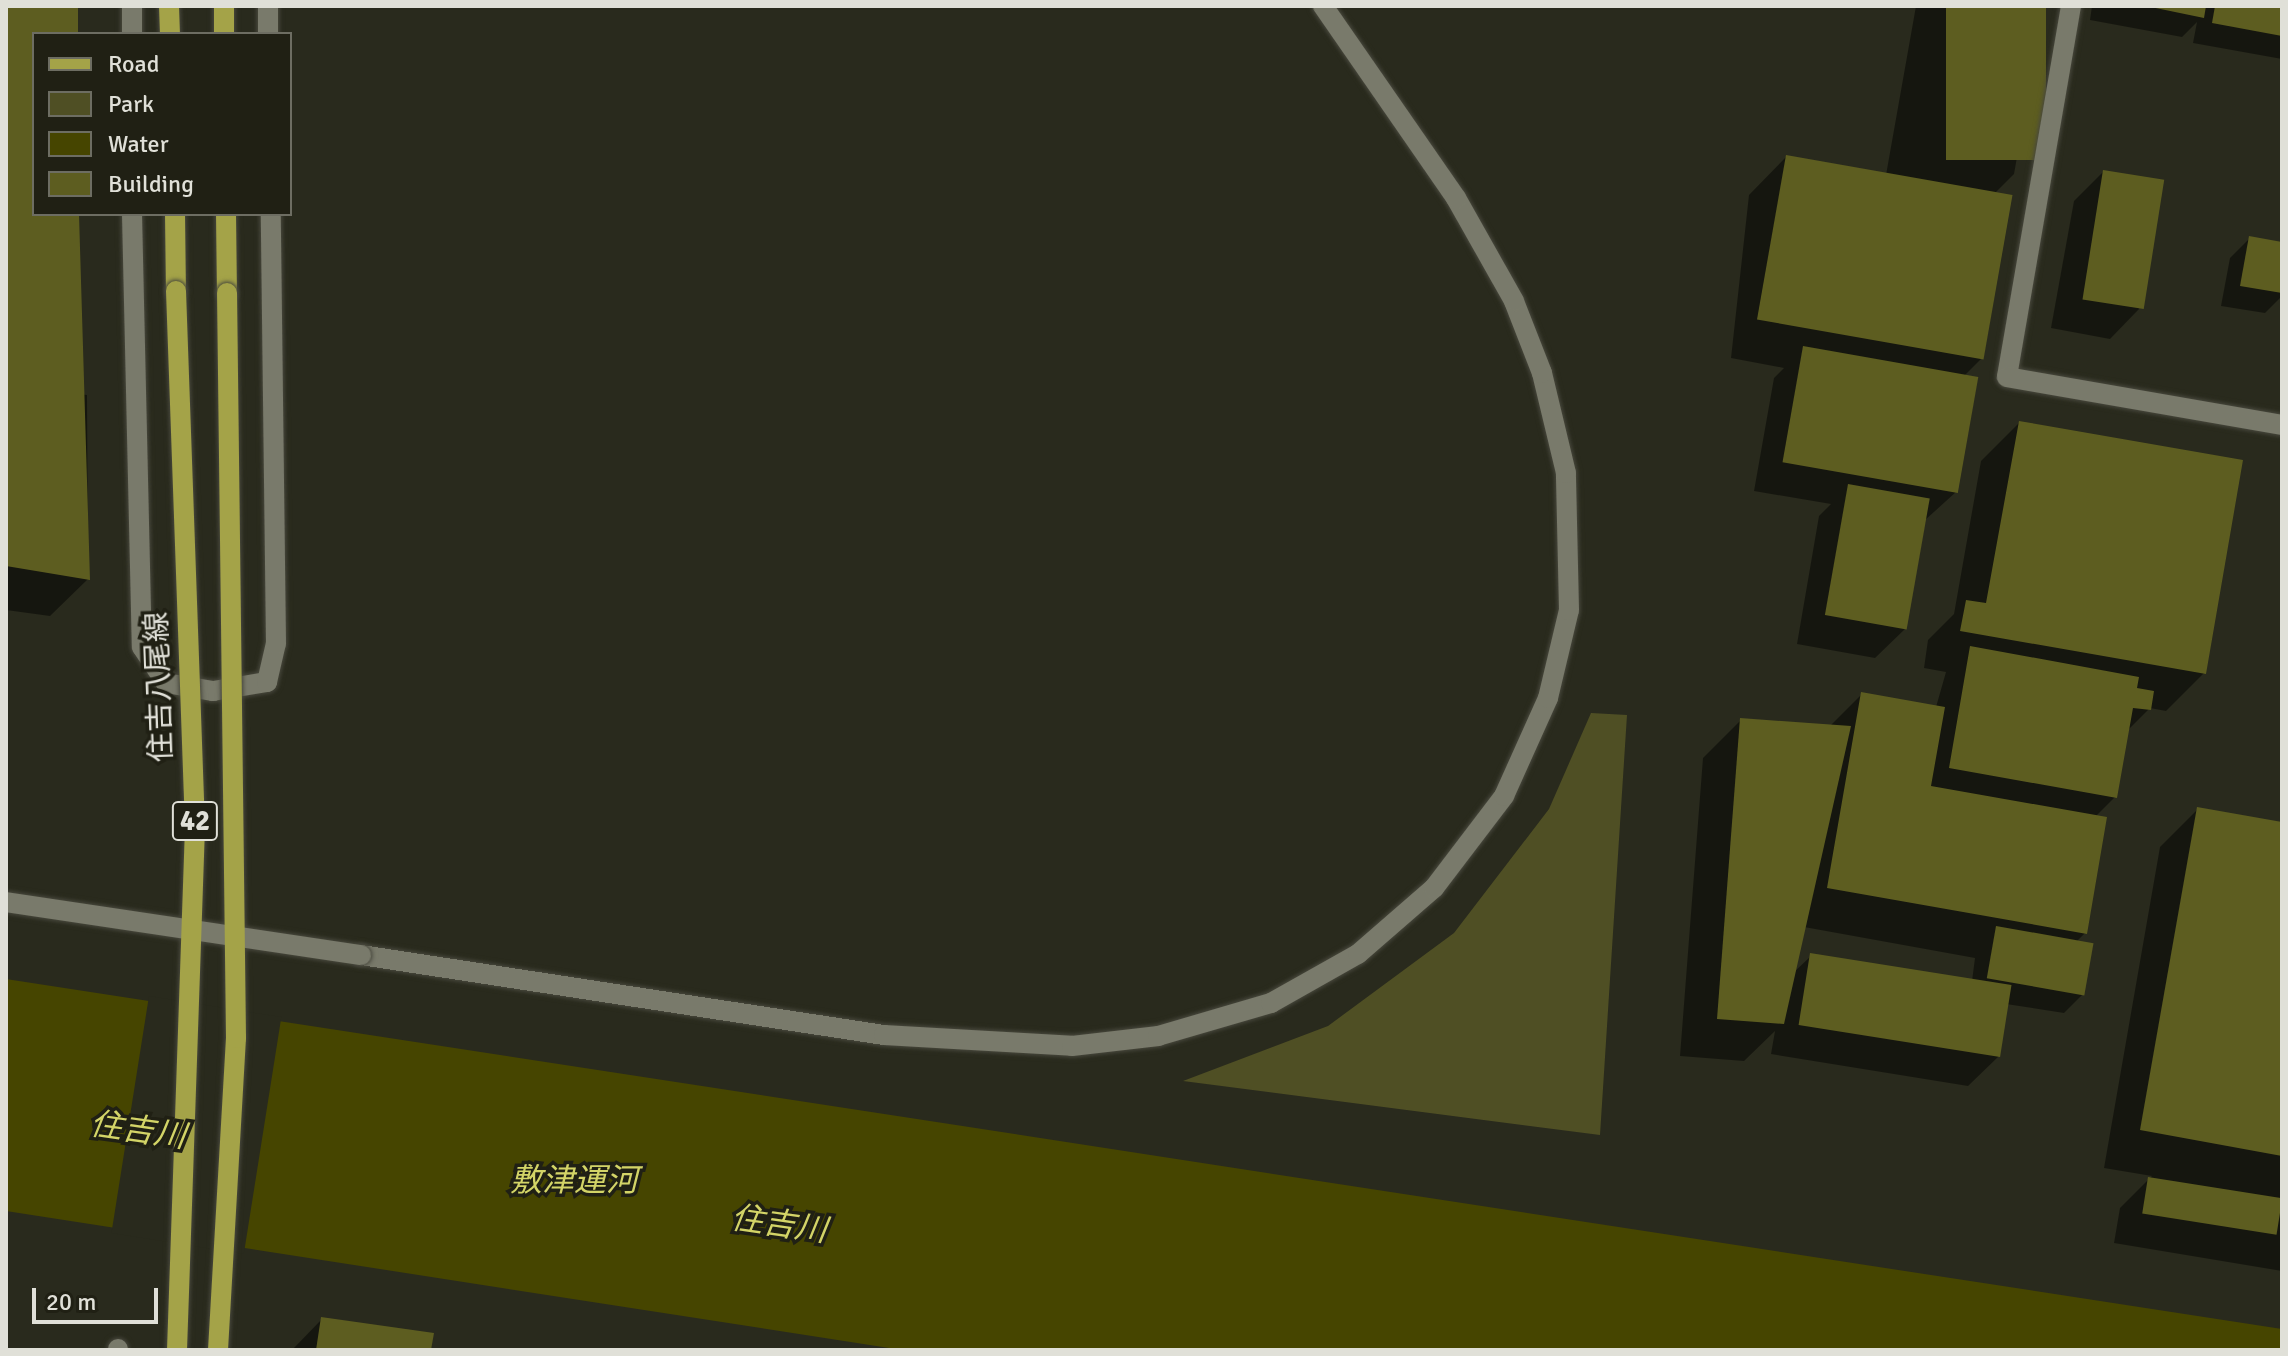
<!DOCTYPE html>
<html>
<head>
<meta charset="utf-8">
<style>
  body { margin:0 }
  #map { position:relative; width:2288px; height:1356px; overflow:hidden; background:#292a1d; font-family:Signika,"Noto Sans JP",sans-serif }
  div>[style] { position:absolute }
  .green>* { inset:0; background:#4f4f24 }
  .water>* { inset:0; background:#464500 }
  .pier>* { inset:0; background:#292a1d; transform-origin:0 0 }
  .shadow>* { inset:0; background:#0007 }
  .building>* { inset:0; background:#5d5d20; transform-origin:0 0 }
  .roads { filter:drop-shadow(0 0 2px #48483d) drop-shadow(0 0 2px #48483d) }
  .minor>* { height:20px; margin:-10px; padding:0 10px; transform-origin:10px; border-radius:10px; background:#797a6b }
  .major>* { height:20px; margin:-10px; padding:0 10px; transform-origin:10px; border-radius:10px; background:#a4a348 }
  .bridges { filter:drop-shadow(0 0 2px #48483d) drop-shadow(0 0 2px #48483d) }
  .minor-bridge>* { height:20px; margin:-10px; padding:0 10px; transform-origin:10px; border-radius:10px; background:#797a6b }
  .major-bridge>* { height:20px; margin:-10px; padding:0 10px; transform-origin:10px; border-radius:10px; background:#a4a348 }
  span { translate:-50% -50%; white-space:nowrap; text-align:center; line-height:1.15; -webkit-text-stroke:7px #202014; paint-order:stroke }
  .shield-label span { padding:2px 6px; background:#202014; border:2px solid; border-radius:6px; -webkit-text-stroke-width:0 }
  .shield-label { font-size:28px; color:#e0e0d8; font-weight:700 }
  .street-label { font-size:30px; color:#e0e0d8 }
  .water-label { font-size:32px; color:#d3d467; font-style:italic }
  .frame { position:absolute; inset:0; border:8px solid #e0e0d8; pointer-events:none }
  .legend { position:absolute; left:32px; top:32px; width:260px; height:184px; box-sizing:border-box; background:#202014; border:2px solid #6d6d62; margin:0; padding:10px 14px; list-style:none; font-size:24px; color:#e0e0d8 }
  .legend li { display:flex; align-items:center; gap:16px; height:40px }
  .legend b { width:40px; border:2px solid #6d6d62 }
  .scale { position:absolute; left:32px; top:1288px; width:126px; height:36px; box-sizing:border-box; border:4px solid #e0e0d8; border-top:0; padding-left:10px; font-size:24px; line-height:28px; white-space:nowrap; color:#e0e0d8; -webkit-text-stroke:6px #202014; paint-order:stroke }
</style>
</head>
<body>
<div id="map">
  <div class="green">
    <i style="clip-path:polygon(1591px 713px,1627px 715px,1600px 1135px,1183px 1081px,1328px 1026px,1454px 933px,1549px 809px)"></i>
  </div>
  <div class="water">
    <i style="clip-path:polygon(6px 979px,2282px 1329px,2282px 1350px,902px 1350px,6px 1211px)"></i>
  </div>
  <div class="pier">
    <i style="left:149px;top:996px;width:134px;height:240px;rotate:9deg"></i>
  </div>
  <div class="shadow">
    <i style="clip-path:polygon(6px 6px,76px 6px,76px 34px,34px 34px,34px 214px,77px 214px,78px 394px,87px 395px,88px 579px,50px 616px,6px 610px)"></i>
    <i style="clip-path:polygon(1916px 6px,2044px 6px,2014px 174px,1994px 194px,1981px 359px,1963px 377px,1956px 492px,1924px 521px,1905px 629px,1875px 658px,1797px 644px,1819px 516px,1831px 504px,1754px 491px,1774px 378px,1784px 368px,1731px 358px,1749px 195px,1786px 157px,1886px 175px)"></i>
    <i style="clip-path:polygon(2092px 6px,2282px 6px,2282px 59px,2193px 43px,2197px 22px,2182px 37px,2090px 20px)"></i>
    <i style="clip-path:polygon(2103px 172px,2139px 309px,2110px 339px,2051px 328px,2074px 201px)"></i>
    <i style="clip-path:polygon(2250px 238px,2282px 244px,2282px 296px,2265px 313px,2221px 306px,2230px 258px)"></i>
    <i style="clip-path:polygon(evenodd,2019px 423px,2204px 673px,2166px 711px,2150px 708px,2127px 731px,2115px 797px,2095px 817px,2085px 933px,2076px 942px,2084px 993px,2064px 1013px,2006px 1004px,1998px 1057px,1968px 1086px,1771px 1054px,1775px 1031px,1744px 1061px,1680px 1056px,1703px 758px,1741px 720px,1829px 727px,1862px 694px,1936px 707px,1946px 672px,1924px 668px,1928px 640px,1954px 614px,1981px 461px,2019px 423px,1804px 927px,1975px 958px,1972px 981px,1811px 956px,1793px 973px,1804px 927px)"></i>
    <i style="clip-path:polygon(2198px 809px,2282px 824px,2282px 1271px,2114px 1243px,2120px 1208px,2152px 1176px,2104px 1168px,2160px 847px)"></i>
    <i style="clip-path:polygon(322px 1319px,429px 1350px,292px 1350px)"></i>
  </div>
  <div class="building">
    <i style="clip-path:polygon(6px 6px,78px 6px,78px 34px,34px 34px,34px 214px,79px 214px,90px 580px,6px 566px)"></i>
    <i style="left:1946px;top:6px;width:100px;height:154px"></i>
    <i style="clip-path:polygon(2146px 6px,2206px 6px,2204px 18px)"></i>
    <i style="clip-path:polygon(2215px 6px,2282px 6px,2282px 36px,2212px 23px)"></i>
    <i style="left:1786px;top:155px;width:230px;height:167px;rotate:10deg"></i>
    <i style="left:2103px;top:170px;width:62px;height:131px;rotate:9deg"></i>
    <i style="clip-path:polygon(2249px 236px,2282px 242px,2282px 293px,2240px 286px)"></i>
    <i style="left:1803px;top:346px;width:178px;height:118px;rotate:10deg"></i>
    <i style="clip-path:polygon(2019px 421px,2243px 460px,2206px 674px,1960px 631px,1966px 600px,1986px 603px)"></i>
    <i style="left:1848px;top:484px;width:83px;height:133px;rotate:10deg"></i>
    <i style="clip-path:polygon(1970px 646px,2139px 677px,2137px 688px,2154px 691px,2151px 710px,2133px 708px,2117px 798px,1949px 768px)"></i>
    <i style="clip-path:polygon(1861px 692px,1945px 707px,1931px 786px,2107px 817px,2087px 934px,1827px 888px)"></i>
    <i style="clip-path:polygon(1740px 718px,1851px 726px,1784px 1024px,1717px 1019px)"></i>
    <i style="clip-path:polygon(2197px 807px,2282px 822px,2282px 1156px,2140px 1130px)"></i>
    <i style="left:1996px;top:926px;width:99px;height:53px;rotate:10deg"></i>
    <i style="left:1810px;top:953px;width:204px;height:73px;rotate:9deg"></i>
    <i style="left:2148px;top:1177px;width:136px;height:37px;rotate:9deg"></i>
    <i style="clip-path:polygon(321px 1317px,434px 1333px,431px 1350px,316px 1350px)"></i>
  </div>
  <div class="roads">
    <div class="minor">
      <i style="left:268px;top:6px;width:28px;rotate:90deg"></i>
      <i style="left:2071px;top:6px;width:376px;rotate:99.8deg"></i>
      <i style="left:2007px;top:377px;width:279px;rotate:9.9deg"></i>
      <i style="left:132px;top:34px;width:28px;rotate:-90deg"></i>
      <i style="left:132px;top:214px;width:433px;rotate:88.7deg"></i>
      <i style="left:142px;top:647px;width:43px;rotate:56.3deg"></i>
      <i style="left:166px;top:683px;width:48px;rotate:9.7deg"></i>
      <i style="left:213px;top:691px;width:55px;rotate:-9.5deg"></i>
      <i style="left:267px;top:682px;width:39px;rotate:-77deg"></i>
      <i style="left:276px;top:644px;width:430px;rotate:-90.7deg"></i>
      <i style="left:361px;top:955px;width:529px;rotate:8.7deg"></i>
      <i style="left:884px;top:1035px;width:188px;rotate:3.3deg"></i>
      <i style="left:1072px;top:1046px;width:87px;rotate:-6.6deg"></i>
      <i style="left:1158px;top:1036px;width:118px;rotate:-16.3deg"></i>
      <i style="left:1271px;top:1003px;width:100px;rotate:-29.4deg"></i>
      <i style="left:1358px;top:954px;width:101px;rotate:-41deg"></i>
      <i style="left:1434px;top:888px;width:116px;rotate:-52.7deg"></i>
      <i style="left:1504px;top:796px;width:107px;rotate:-65.8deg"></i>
      <i style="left:1548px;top:698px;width:90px;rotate:-76.6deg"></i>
      <i style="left:1569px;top:610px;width:137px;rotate:-91.3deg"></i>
      <i style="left:1566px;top:473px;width:103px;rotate:-103.5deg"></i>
      <i style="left:1542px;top:373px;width:77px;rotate:-111.3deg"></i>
      <i style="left:1514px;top:301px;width:118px;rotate:-119.4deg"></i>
      <i style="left:1456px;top:198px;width:234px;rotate:-124.7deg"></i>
      <i style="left:118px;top:1350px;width:1px;rotate:-90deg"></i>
    </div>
    <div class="major">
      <i style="left:169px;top:6px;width:28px;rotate:88deg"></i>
      <i style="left:224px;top:6px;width:28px;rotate:90deg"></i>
      <i style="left:175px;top:214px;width:77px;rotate:89.3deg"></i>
      <i style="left:226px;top:214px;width:79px;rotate:89.3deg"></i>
    </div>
  </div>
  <div class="bridges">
    <div class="minor-bridge">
      <i style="left:6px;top:902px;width:359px;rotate:8.5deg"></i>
    </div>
    <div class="major-bridge">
      <i style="left:176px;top:291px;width:536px;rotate:87.97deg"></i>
      <i style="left:195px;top:827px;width:523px;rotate:91.97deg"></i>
      <i style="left:218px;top:1350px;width:313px;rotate:-86.7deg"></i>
      <i style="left:236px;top:1038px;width:745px;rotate:-90.69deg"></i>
    </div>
  </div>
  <div class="shield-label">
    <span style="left:195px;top:821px">42</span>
  </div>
  <div class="street-label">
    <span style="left:160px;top:687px;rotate:-92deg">住吉八尾線</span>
  </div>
  <div class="water-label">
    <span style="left:138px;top:1131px;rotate:8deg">住吉川</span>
    <span style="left:574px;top:1181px">敷津運河</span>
    <span style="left:779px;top:1225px;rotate:8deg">住吉川</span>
  </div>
  <div class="frame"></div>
  <ul class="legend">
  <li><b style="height:10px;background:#a4a348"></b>Road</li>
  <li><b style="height:22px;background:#4f4f24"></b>Park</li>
  <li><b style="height:22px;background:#464500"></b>Water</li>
  <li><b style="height:22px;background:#5d5d20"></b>Building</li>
  </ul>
  <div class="scale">20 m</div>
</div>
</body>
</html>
